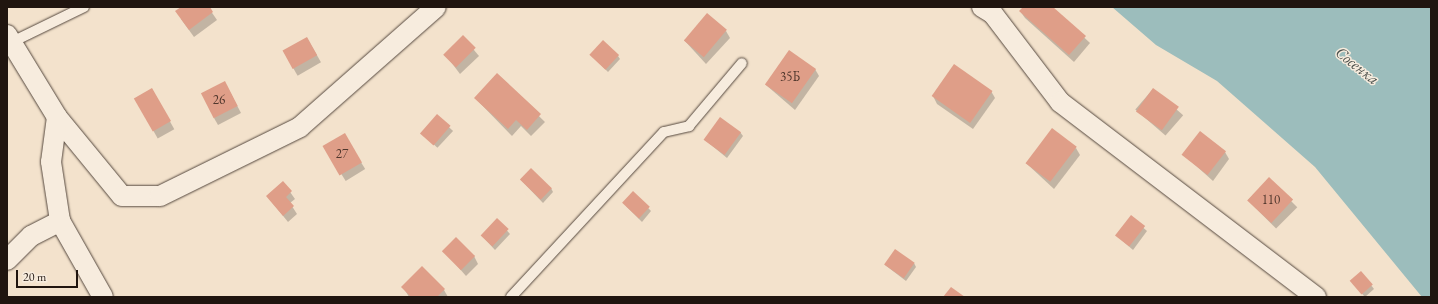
<!DOCTYPE html>
<html>
<head>
<meta charset="utf-8">
<style>
  body { margin:0 }
  #map { position:relative; width:1438px; height:304px; overflow:hidden; background:#f3e2cc; font-family:"EB Garamond",serif }
  div>[style] { position:absolute }
  .water>* { inset:0; background:#9cbdbc }
  .shadow>* { inset:0; background:#0003; transform-origin:0 0 }
  .building>* { inset:0; background:#df9e88; transform-origin:0 0 }
  .roads { filter:drop-shadow(0 0 1px #55483e) drop-shadow(0 0 1px #55483e) }
  .lane>* { height:10px; margin:-5px; padding:0 5px; transform-origin:5px; border-radius:5px; background:#f7ecde }
  .street>* { height:20px; margin:-10px; padding:0 10px; transform-origin:10px; border-radius:10px; background:#f7ecde }
  span { translate:-50% -50%; white-space:nowrap; text-align:center; line-height:1.15; -webkit-text-stroke:3px #f7ecde; paint-order:stroke }
  .number-label { font-size:13px; color:#50372d }
  .number-label span { -webkit-text-stroke-width:0 }
  .water-label { font-size:16px; color:#4b504c; font-style:italic }
  .frame { position:absolute; inset:0; border:8px solid #20150f; pointer-events:none }
  .scale { position:absolute; left:16px; top:270px; width:62px; height:18px; box-sizing:border-box; border:2px solid #20150f; border-top:0; padding-left:5px; font-size:12px; line-height:14px; white-space:nowrap; color:#20150f; -webkit-text-stroke:3px #f7ecde; paint-order:stroke }
</style>
</head>
<body>
<div id="map">
  <div class="water">
    <i style="clip-path:polygon(1112px 7px,1431px 7px,1431px 297px,1422px 297px,1315px 167px,1217px 81px,1156px 45px)"></i>
  </div>
  <div class="shadow">
    <i style="clip-path:polygon(183px 7px,208px 7px,217px 20px,194px 37px,181px 19px)"></i>
    <i style="clip-path:polygon(1024px 7px,1052px 7px,1090px 43px,1074px 62px,1025px 18px,1020px 11px)"></i>
    <i style="clip-path:polygon(726px 31px,730px 38px,706px 64px,684px 40px)"></i>
    <i style="clip-path:polygon(463px 37px,479px 56px,460px 74px,445px 54px)"></i>
    <i style="left:307px;top:38px;width:28px;height:27px;rotate:60deg"></i>
    <i style="clip-path:polygon(590px 54px,618px 56px,620px 59px,608px 72px)"></i>
    <i style="clip-path:polygon(815px 69px,819px 76px,795px 110px,766px 85px)"></i>
    <i style="clip-path:polygon(497px 75px,545px 122px,531px 136px,521px 126px,512px 136px,475px 98px)"></i>
    <i style="left:152px;top:89px;width:46px;height:19px;rotate:61deg"></i>
    <i style="left:1153px;top:89px;width:40px;height:27px;rotate:41deg"></i>
    <i style="clip-path:polygon(229px 90px,241px 113px,218px 125px,214px 118px)"></i>
    <i style="clip-path:polygon(991px 91px,995px 98px,973px 129px,937px 104px,933px 96px)"></i>
    <i style="left:437px;top:116px;width:22px;height:23px;rotate:43deg"></i>
    <i style="clip-path:polygon(740px 132px,743px 136px,727px 158px,705px 140px)"></i>
    <i style="left:344px;top:135px;width:40px;height:23px;rotate:58deg"></i>
    <i style="clip-path:polygon(1076px 148px,1080px 155px,1054px 189px,1026px 163px)"></i>
    <i style="clip-path:polygon(1225px 152px,1229px 159px,1213px 181px,1184px 155px)"></i>
    <i style="left:1269px;top:179px;width:40px;height:30px;rotate:45deg"></i>
    <i style="clip-path:polygon(521px 180px,551px 188px,553px 192px,543px 203px)"></i>
    <i style="clip-path:polygon(283px 182px,295px 199px,290px 203px,297px 214px,288px 222px,267px 196px)"></i>
    <i style="clip-path:polygon(633px 192px,651px 211px,642px 222px,626px 206px)"></i>
    <i style="clip-path:polygon(1131px 217px,1147px 231px,1133px 250px,1117px 236px)"></i>
    <i style="clip-path:polygon(497px 219px,510px 234px,495px 250px,482px 236px)"></i>
    <i style="clip-path:polygon(444px 251px,474px 256px,478px 264px,466px 276px)"></i>
    <i style="clip-path:polygon(914px 263px,916px 267px,906px 281px,885px 265px)"></i>
    <i style="clip-path:polygon(1361px 272px,1374px 289px,1365px 297px,1353px 284px)"></i>
    <i style="clip-path:polygon(403px 287px,444px 290px,448px 297px,409px 297px)"></i>
  </div>
  <div class="building">
    <i style="clip-path:polygon(181px 7px,210px 7px,213px 12px,189px 30px,175px 11px)"></i>
    <i style="clip-path:polygon(1023px 7px,1053px 7px,1086px 36px,1069px 55px,1019px 11px)"></i>
    <i style="left:707px;top:13px;width:26px;height:36px;rotate:40deg"></i>
    <i style="left:463px;top:35px;width:18px;height:28px;rotate:45deg"></i>
    <i style="left:307px;top:37px;width:21px;height:28px;rotate:61deg"></i>
    <i style="left:603px;top:40px;width:22px;height:20px;rotate:43deg"></i>
    <i style="left:789px;top:50px;width:33px;height:42px;rotate:35deg"></i>
    <i style="left:954px;top:64px;width:47px;height:39px;rotate:35deg"></i>
    <i style="clip-path:polygon(497px 73px,541px 114px,527px 130px,516px 120px,508px 129px,474px 98px)"></i>
    <i style="left:225px;top:81px;width:28px;height:27px;rotate:63deg"></i>
    <i style="left:152px;top:88px;width:38px;height:21px;rotate:60deg"></i>
    <i style="left:1153px;top:88px;width:32px;height:29px;rotate:36deg"></i>
    <i style="left:437px;top:114px;width:18px;height:26px;rotate:41deg"></i>
    <i style="left:720px;top:117px;width:26px;height:28px;rotate:36deg"></i>
    <i style="left:1052px;top:128px;width:31px;height:44px;rotate:37deg"></i>
    <i style="left:1200px;top:131px;width:33px;height:30px;rotate:38deg"></i>
    <i style="left:345px;top:133px;width:34px;height:26px;rotate:60deg"></i>
    <i style="left:531px;top:168px;width:29px;height:16px;rotate:44deg"></i>
    <i style="left:1269px;top:177px;width:33px;height:32px;rotate:43deg"></i>
    <i style="clip-path:polygon(283px 181px,292px 191px,286px 197px,294px 206px,283px 216px,266px 196px)"></i>
    <i style="left:633px;top:191px;width:23px;height:16px;rotate:43deg"></i>
    <i style="left:1131px;top:215px;width:18px;height:26px;rotate:38deg"></i>
    <i style="left:497px;top:218px;width:16px;height:24px;rotate:43deg"></i>
    <i style="left:456px;top:237px;width:27px;height:20px;rotate:45deg"></i>
    <i style="left:895px;top:249px;width:24px;height:19px;rotate:35deg"></i>
    <i style="clip-path:polygon(422px 266px,445px 289px,437px 297px,411px 297px,401px 287px)"></i>
    <i style="left:1361px;top:271px;width:18px;height:15px;rotate:49deg"></i>
    <i style="clip-path:polygon(951px 287px,965px 297px,943px 297px)"></i>
  </div>
  <div class="roads">
    <div class="lane">
      <i style="left:12px;top:42px;width:80px;rotate:-25.9deg"></i>
      <i style="left:511px;top:297px;width:225px;rotate:-47.2deg"></i>
      <i style="left:664px;top:132px;width:26px;rotate:-13deg"></i>
      <i style="left:689px;top:126px;width:82px;rotate:-49.9deg"></i>
    </div>
    <div class="street">
      <i style="left:982px;top:7px;width:13px;rotate:32deg"></i>
      <i style="left:993px;top:14px;width:111px;rotate:52.7deg"></i>
      <i style="left:1060px;top:102px;width:322px;rotate:37.3deg"></i>
      <i style="left:7px;top:35px;width:96px;rotate:58.6deg"></i>
      <i style="left:57px;top:117px;width:102px;rotate:50.6deg"></i>
      <i style="left:122px;top:196px;width:38px"></i>
      <i style="left:160px;top:196px;width:156px;rotate:-26.2deg"></i>
      <i style="left:300px;top:127px;width:181px;rotate:-41.4deg"></i>
      <i style="left:57px;top:117px;width:45px;rotate:97.6deg"></i>
      <i style="left:51px;top:162px;width:60px;rotate:81.3deg"></i>
      <i style="left:60px;top:221px;width:87px;rotate:60.5deg"></i>
      <i style="left:7px;top:260px;width:34px;rotate:-45deg"></i>
      <i style="left:31px;top:236px;width:33px;rotate:-27deg"></i>
    </div>
  </div>
  <div class="number-label">
    <span style="left:790px;top:77px">35Б</span>
    <span style="left:219px;top:100px">26</span>
    <span style="left:342px;top:154px">27</span>
    <span style="left:1271px;top:200px">110</span>
  </div>
  <div class="water-label">
    <span style="left:1357px;top:66px;rotate:38deg">Сосенка</span>
  </div>
  <div class="frame"></div>
  <div class="scale">20 m</div>
</div>
</body>
</html>
